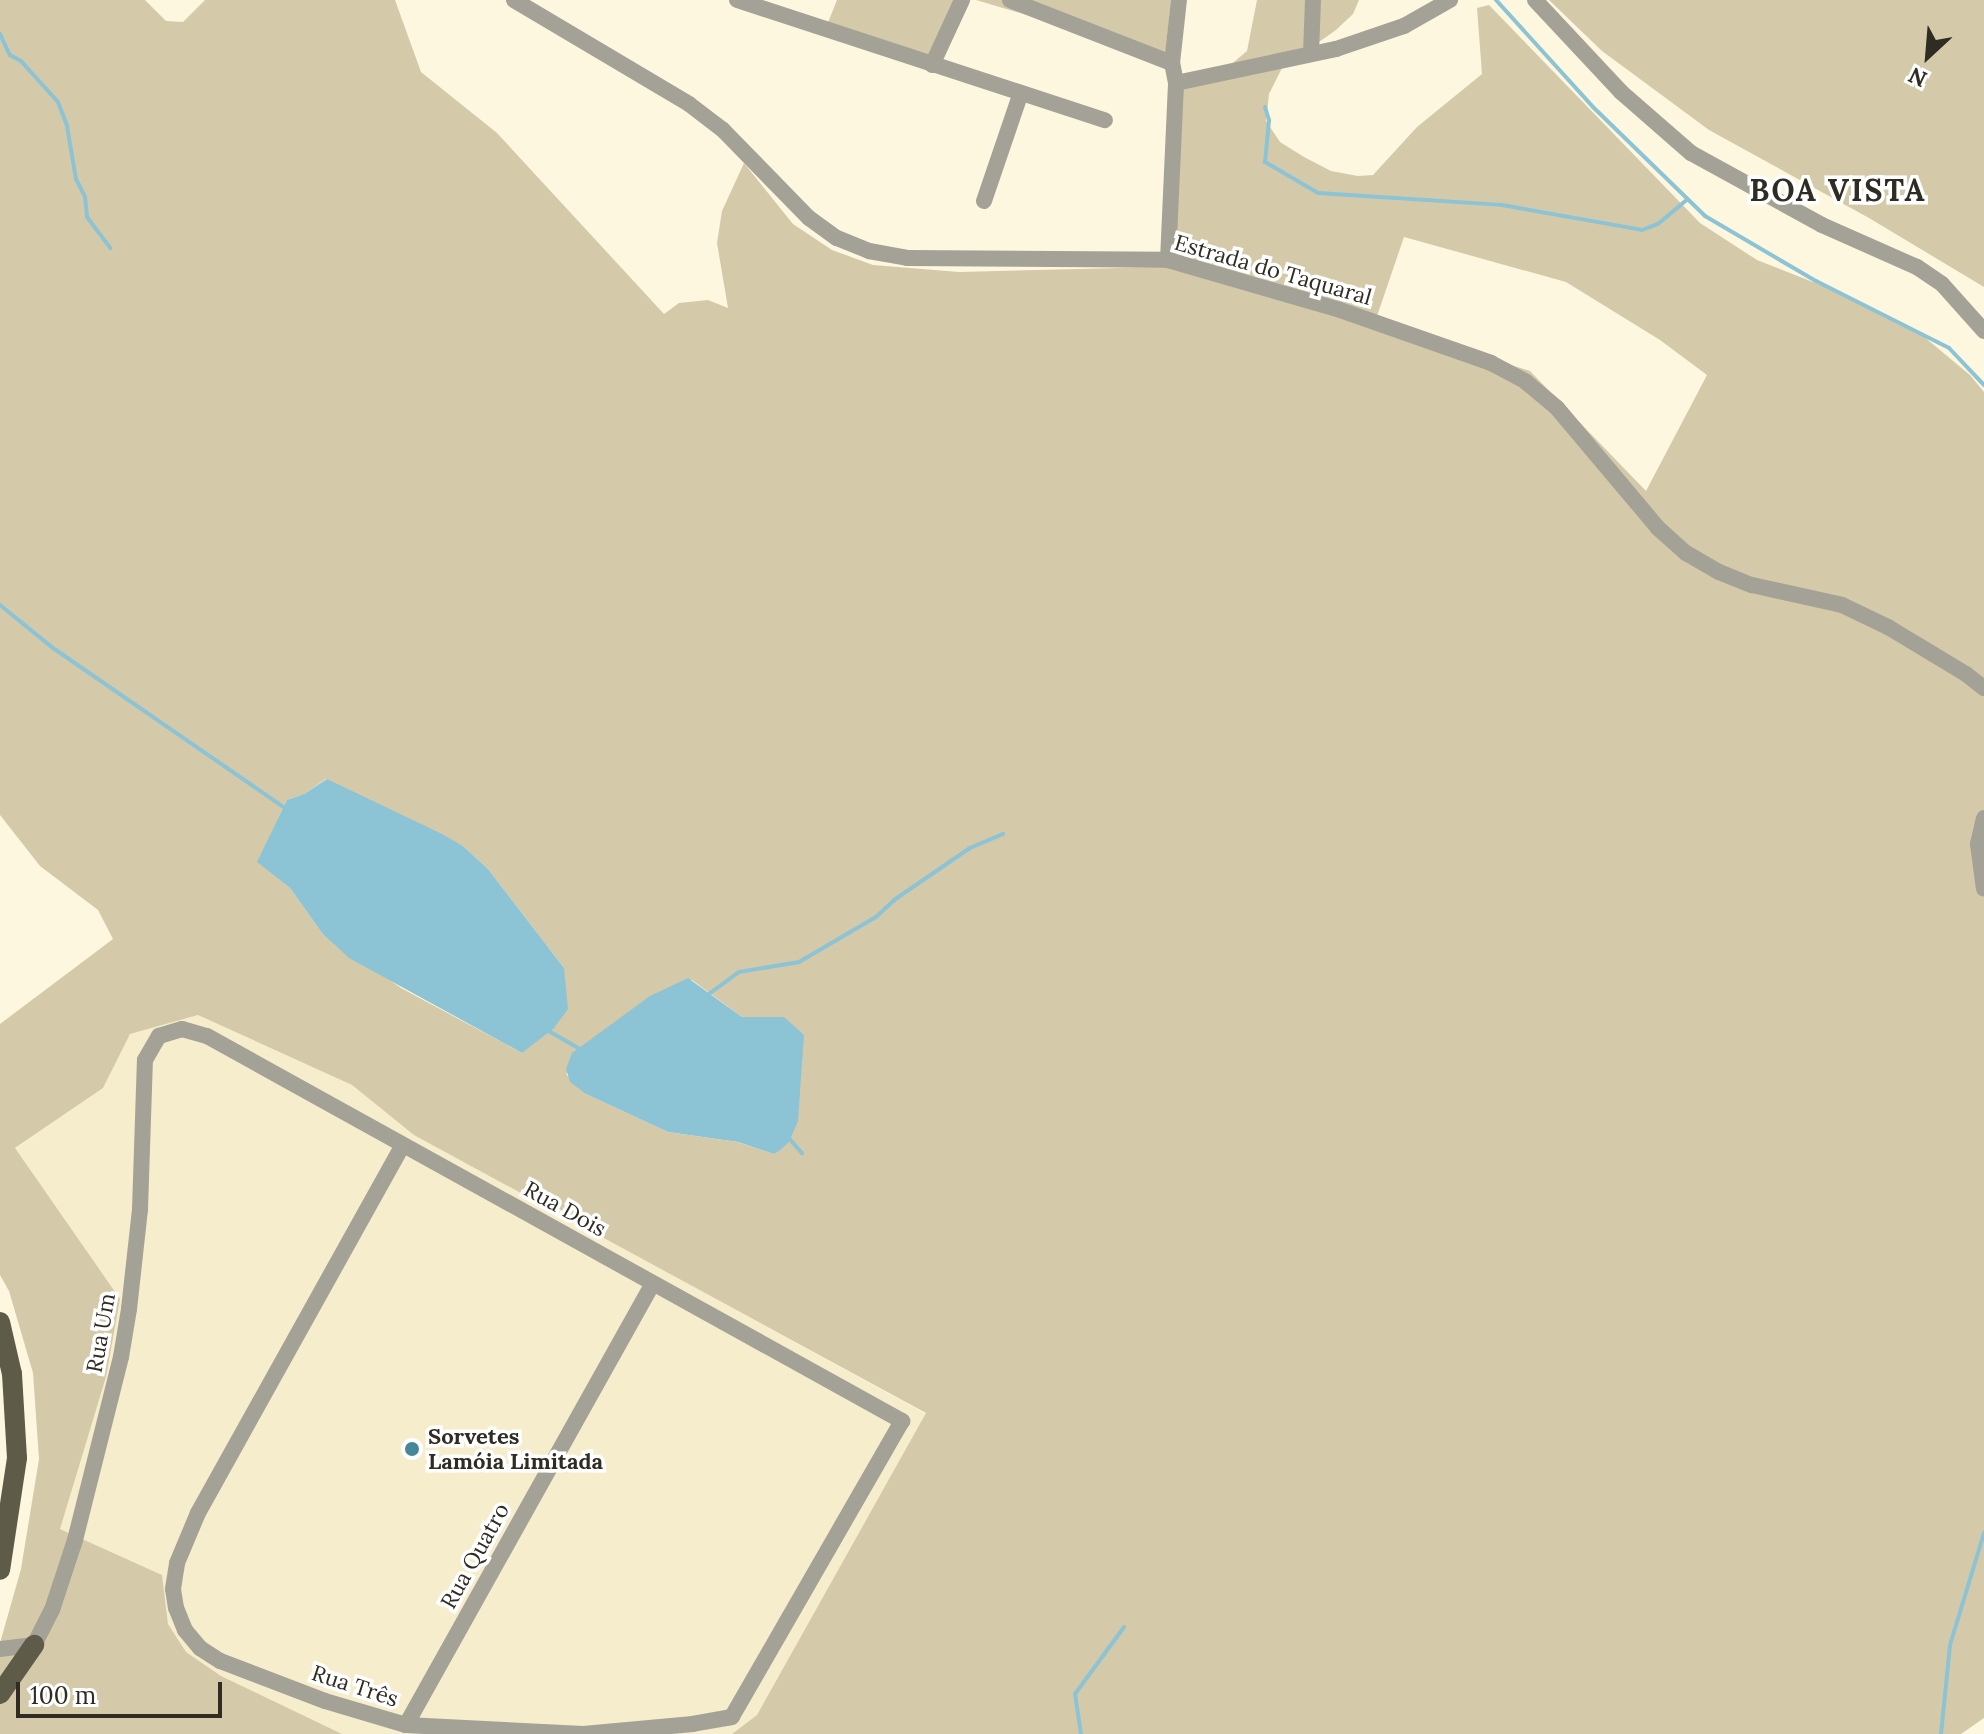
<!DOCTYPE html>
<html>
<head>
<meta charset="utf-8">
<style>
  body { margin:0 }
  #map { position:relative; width:1984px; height:1734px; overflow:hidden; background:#fef7df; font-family:Lora,serif }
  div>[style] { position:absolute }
  .built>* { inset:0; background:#f5edcc }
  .green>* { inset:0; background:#d4caa9 }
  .water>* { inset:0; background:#8cc3d5 }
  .stream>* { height:4px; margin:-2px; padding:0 2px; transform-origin:2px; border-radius:2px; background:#8cc3d5 }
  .minor>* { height:16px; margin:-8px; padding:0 8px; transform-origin:8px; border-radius:8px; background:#a4a197 }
  .major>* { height:20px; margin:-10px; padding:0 10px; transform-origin:10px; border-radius:10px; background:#5f5b49 }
  .dots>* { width:22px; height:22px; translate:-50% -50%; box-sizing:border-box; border:4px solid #fff; border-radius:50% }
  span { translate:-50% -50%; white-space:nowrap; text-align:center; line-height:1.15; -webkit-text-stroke:7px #fff; paint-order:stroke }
  .street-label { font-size:22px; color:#2f2c23 }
  .poi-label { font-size:22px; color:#2f2c23; font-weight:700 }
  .left { translate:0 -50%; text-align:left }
  .district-label { font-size:30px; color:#2f2c23; font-weight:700; letter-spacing:2px }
  .north { position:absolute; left:1888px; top:16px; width:80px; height:80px; -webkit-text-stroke:6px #fff; paint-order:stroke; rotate:206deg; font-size:22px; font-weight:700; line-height:32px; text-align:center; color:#2f2c23 }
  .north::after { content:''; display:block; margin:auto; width:28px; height:36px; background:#2f2c23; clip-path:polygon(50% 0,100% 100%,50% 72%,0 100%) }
  .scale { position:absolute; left:16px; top:1682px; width:206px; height:36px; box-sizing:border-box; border:4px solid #2f2c23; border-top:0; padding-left:10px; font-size:24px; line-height:28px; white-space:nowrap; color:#2f2c23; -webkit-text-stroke:6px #fff; paint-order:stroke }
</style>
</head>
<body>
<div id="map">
  <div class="built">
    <i style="clip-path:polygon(198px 1015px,352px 1085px,415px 1135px,926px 1414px,757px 1715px,732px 1734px,342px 1734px,220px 1676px,186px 1652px,168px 1624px,162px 1575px,60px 1529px,106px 1377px,120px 1299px,15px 1149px,103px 1088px,129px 1034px)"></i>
  </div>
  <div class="green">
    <i style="clip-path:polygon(evenodd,0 0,145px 0,166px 21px,183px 22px,205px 0,395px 0,421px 72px,497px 133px,664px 314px,679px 303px,708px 300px,728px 308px,717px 243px,722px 211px,744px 163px,793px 224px,832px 250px,873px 265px,959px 272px,1160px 267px,1180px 83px,1222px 72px,1247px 51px,1257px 0,1359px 0,1353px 14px,1336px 30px,1282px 68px,1269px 94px,1266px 121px,1280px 142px,1304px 157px,1331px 171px,1358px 176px,1373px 175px,1417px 127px,1482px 74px,1477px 8px,1489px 5px,1700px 223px,1757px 260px,1823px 286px,1923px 336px,1970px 375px,1984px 392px,1984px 1718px,1961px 1734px,732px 1734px,757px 1715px,926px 1413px,414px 1135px,352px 1085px,198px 1015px,130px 1034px,103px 1088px,15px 1148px,120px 1299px,106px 1377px,60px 1529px,162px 1575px,168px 1624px,186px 1652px,221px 1676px,342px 1734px,0 1734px,0 1643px,21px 1569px,39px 1459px,33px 1373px,9px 1291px,0 1275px,0 1024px,113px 939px,98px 910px,40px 866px,0 815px,0 0,1404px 237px,1566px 282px,1660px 340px,1707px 375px,1646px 491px,1530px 371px,1375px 322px,1404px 237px,0 0,326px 779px,463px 846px,488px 869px,564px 968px,522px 1053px,401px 988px,322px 933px,290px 888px,258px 862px,287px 800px,304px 794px,326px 779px,0 0,692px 980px,742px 1017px,775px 1017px,774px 1154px,737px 1142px,668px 1132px,586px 1094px,566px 1074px,692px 980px)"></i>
    <i style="clip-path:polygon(837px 0,968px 0,922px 65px,825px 30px)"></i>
    <i style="clip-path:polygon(976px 0,1171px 0,1165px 56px)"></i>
    <i style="clip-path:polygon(1549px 0,1984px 0,1984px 287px,1869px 218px,1709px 130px,1602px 51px)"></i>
  </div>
  <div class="water">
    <i style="clip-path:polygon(327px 779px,442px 834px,463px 846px,488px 869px,564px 968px,568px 1009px,554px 1028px,522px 1053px,349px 958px,322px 933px,290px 888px,257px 862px,287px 800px,304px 794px)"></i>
    <i style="clip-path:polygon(688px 978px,742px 1017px,784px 1017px,804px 1035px,798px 1121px,789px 1142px,779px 1151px,774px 1154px,738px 1142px,668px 1132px,586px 1094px,570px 1082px,566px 1069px,572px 1053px,650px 996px)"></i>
  </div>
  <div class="stream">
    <i style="left:1496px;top:0;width:144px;rotate:47.8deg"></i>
    <i style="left:1593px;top:107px;width:156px;rotate:44.2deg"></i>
    <i style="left:1705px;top:216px;width:129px;rotate:30.4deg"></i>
    <i style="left:1816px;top:281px;width:149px;rotate:26.7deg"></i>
    <i style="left:1949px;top:348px;width:51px;rotate:46.6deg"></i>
    <i style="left:0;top:34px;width:23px;rotate:65deg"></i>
    <i style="left:10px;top:55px;width:13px;rotate:29deg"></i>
    <i style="left:21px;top:61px;width:55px;rotate:47.9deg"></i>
    <i style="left:58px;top:102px;width:26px;rotate:69deg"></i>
    <i style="left:67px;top:126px;width:54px;rotate:80.4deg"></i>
    <i style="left:76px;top:179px;width:20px;rotate:63deg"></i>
    <i style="left:85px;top:197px;width:20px;rotate:84deg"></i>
    <i style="left:87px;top:217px;width:39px;rotate:53deg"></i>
    <i style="left:1265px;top:107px;width:14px;rotate:73deg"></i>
    <i style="left:1269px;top:120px;width:42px;rotate:95.4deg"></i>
    <i style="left:1265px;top:162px;width:61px;rotate:30.3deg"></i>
    <i style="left:1318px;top:193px;width:184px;rotate:3.7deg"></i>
    <i style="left:1502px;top:205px;width:142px;rotate:10.1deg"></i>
    <i style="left:1642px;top:230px;width:17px;rotate:-21deg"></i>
    <i style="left:1658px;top:224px;width:38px;rotate:-40deg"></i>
    <i style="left:0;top:605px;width:68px;rotate:39.1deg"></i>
    <i style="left:53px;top:648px;width:285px;rotate:34.6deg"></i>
    <i style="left:706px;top:996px;width:41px;rotate:-36deg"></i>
    <i style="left:739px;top:972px;width:61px;rotate:-9.5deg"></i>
    <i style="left:799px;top:962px;width:89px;rotate:-30.3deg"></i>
    <i style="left:876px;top:917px;width:25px;rotate:-43deg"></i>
    <i style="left:894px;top:900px;width:92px;rotate:-34.4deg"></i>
    <i style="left:970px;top:848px;width:36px;rotate:-23deg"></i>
    <i style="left:547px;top:1030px;width:39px;rotate:30deg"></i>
    <i style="left:787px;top:1136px;width:23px;rotate:49deg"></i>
    <i style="left:1081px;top:1734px;width:40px;rotate:-98.5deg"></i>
    <i style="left:1075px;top:1694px;width:83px;rotate:-53.8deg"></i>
    <i style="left:1941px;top:1734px;width:89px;rotate:-84.2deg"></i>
    <i style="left:1950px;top:1645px;width:117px;rotate:-73.1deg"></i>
  </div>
  <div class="minor">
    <i style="left:514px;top:0;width:204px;rotate:30.7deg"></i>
    <i style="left:689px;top:104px;width:43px;rotate:37.4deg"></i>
    <i style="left:723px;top:130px;width:123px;rotate:45.7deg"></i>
    <i style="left:809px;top:218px;width:34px;rotate:36deg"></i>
    <i style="left:837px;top:238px;width:35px;rotate:22deg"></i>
    <i style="left:869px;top:251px;width:39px;rotate:10deg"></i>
    <i style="left:907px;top:258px;width:261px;rotate:0.4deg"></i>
    <i style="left:1168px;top:260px;width:179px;rotate:16.2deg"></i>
    <i style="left:1340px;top:310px;width:160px;rotate:19.3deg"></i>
    <i style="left:1491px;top:363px;width:40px;rotate:28deg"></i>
    <i style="left:1526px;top:382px;width:40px;rotate:40deg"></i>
    <i style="left:1557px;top:408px;width:157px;rotate:49.9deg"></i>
    <i style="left:1658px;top:528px;width:38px;rotate:42deg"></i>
    <i style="left:1686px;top:553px;width:38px;rotate:30deg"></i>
    <i style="left:1719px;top:572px;width:35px;rotate:22deg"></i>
    <i style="left:1752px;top:585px;width:92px;rotate:12.5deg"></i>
    <i style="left:1842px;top:605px;width:51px;rotate:25.6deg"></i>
    <i style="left:1888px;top:627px;width:91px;rotate:31.1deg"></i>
    <i style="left:1966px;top:674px;width:23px;rotate:38deg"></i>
    <i style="left:737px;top:0;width:387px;rotate:18.1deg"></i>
    <i style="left:1010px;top:0;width:174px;rotate:21.3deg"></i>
    <i style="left:1535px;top:0;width:126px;rotate:46.9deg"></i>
    <i style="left:1621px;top:92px;width:93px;rotate:41.1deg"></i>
    <i style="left:1691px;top:153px;width:149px;rotate:28.8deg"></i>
    <i style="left:1822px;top:225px;width:104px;rotate:23.9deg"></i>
    <i style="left:1917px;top:267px;width:30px;rotate:34deg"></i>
    <i style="left:1942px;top:284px;width:63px;rotate:48.2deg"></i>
    <i style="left:1311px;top:54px;width:54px;rotate:-87.9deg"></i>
    <i style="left:932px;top:65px;width:72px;rotate:-65.2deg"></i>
    <i style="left:1176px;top:83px;width:164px;rotate:-12deg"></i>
    <i style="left:1336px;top:49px;width:72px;rotate:-18.7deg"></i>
    <i style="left:1404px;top:26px;width:53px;rotate:-29.5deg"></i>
    <i style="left:984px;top:201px;width:112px;rotate:-71.2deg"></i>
    <i style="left:1168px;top:260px;width:177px;rotate:-87.4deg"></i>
    <i style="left:1176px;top:83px;width:20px;rotate:-101deg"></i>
    <i style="left:1172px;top:63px;width:63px;rotate:-83.7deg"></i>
    <i style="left:1984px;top:818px;width:27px;rotate:103deg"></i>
    <i style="left:1978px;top:844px;width:45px;rotate:82.4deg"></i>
    <i style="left:0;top:1649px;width:34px;rotate:-7deg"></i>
    <i style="left:34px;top:1645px;width:39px;rotate:-63deg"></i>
    <i style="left:52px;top:1610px;width:74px;rotate:-71.8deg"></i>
    <i style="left:75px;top:1540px;width:189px;rotate:-75.9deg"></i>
    <i style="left:121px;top:1357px;width:49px;rotate:-80.5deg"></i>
    <i style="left:129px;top:1309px;width:101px;rotate:-83.7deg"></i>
    <i style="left:140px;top:1209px;width:149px;rotate:-88.1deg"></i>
    <i style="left:145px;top:1060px;width:28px;rotate:-60deg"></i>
    <i style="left:159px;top:1036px;width:24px;rotate:-17deg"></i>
    <i style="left:182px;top:1029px;width:26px;rotate:16deg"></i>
    <i style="left:207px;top:1036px;width:795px;rotate:28.98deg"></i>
    <i style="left:902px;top:1421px;width:341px;rotate:119.9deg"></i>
    <i style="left:732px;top:1717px;width:40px;rotate:170deg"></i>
    <i style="left:693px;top:1724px;width:110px;rotate:174.8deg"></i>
    <i style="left:583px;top:1734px;width:177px;rotate:-177.1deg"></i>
    <i style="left:406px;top:1725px;width:84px;rotate:-163.5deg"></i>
    <i style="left:325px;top:1701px;width:112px;rotate:-159.1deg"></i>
    <i style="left:220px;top:1661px;width:24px;rotate:-147deg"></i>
    <i style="left:200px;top:1648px;width:23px;rotate:-130deg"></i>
    <i style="left:185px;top:1630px;width:24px;rotate:-112deg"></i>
    <i style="left:176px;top:1608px;width:19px;rotate:-99deg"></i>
    <i style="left:173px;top:1589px;width:26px;rotate:-81deg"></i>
    <i style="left:177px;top:1563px;width:54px;rotate:-67.2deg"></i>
    <i style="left:198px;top:1513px;width:421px;rotate:-60.9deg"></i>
    <i style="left:406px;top:1725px;width:506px;rotate:-60.8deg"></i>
  </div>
  <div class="major">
    <i style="left:0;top:1322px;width:53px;rotate:77deg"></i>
    <i style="left:12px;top:1374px;width:84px;rotate:86.6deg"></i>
    <i style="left:17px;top:1458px;width:113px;rotate:98.6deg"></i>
    <i style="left:0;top:1694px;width:60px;rotate:-55.2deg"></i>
  </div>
  <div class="dots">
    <i style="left:412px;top:1449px;background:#47879a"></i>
  </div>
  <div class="street-label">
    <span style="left:1273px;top:270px;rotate:16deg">Estrada do Taquaral</span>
    <span style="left:565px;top:1209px;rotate:29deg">Rua Dois</span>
    <span style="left:101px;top:1333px;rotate:-80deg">Rua Um</span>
    <span style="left:475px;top:1556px;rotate:-61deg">Rua Quatro</span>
    <span style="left:355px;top:1686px;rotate:18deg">Rua Três</span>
  </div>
  <div class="poi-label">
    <span class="left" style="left:428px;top:1449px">Sorvetes<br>Lamóia Limitada</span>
  </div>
  <div class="district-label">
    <span style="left:1838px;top:190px">BOA VISTA</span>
  </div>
  <div class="north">N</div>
  <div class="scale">100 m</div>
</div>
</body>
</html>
